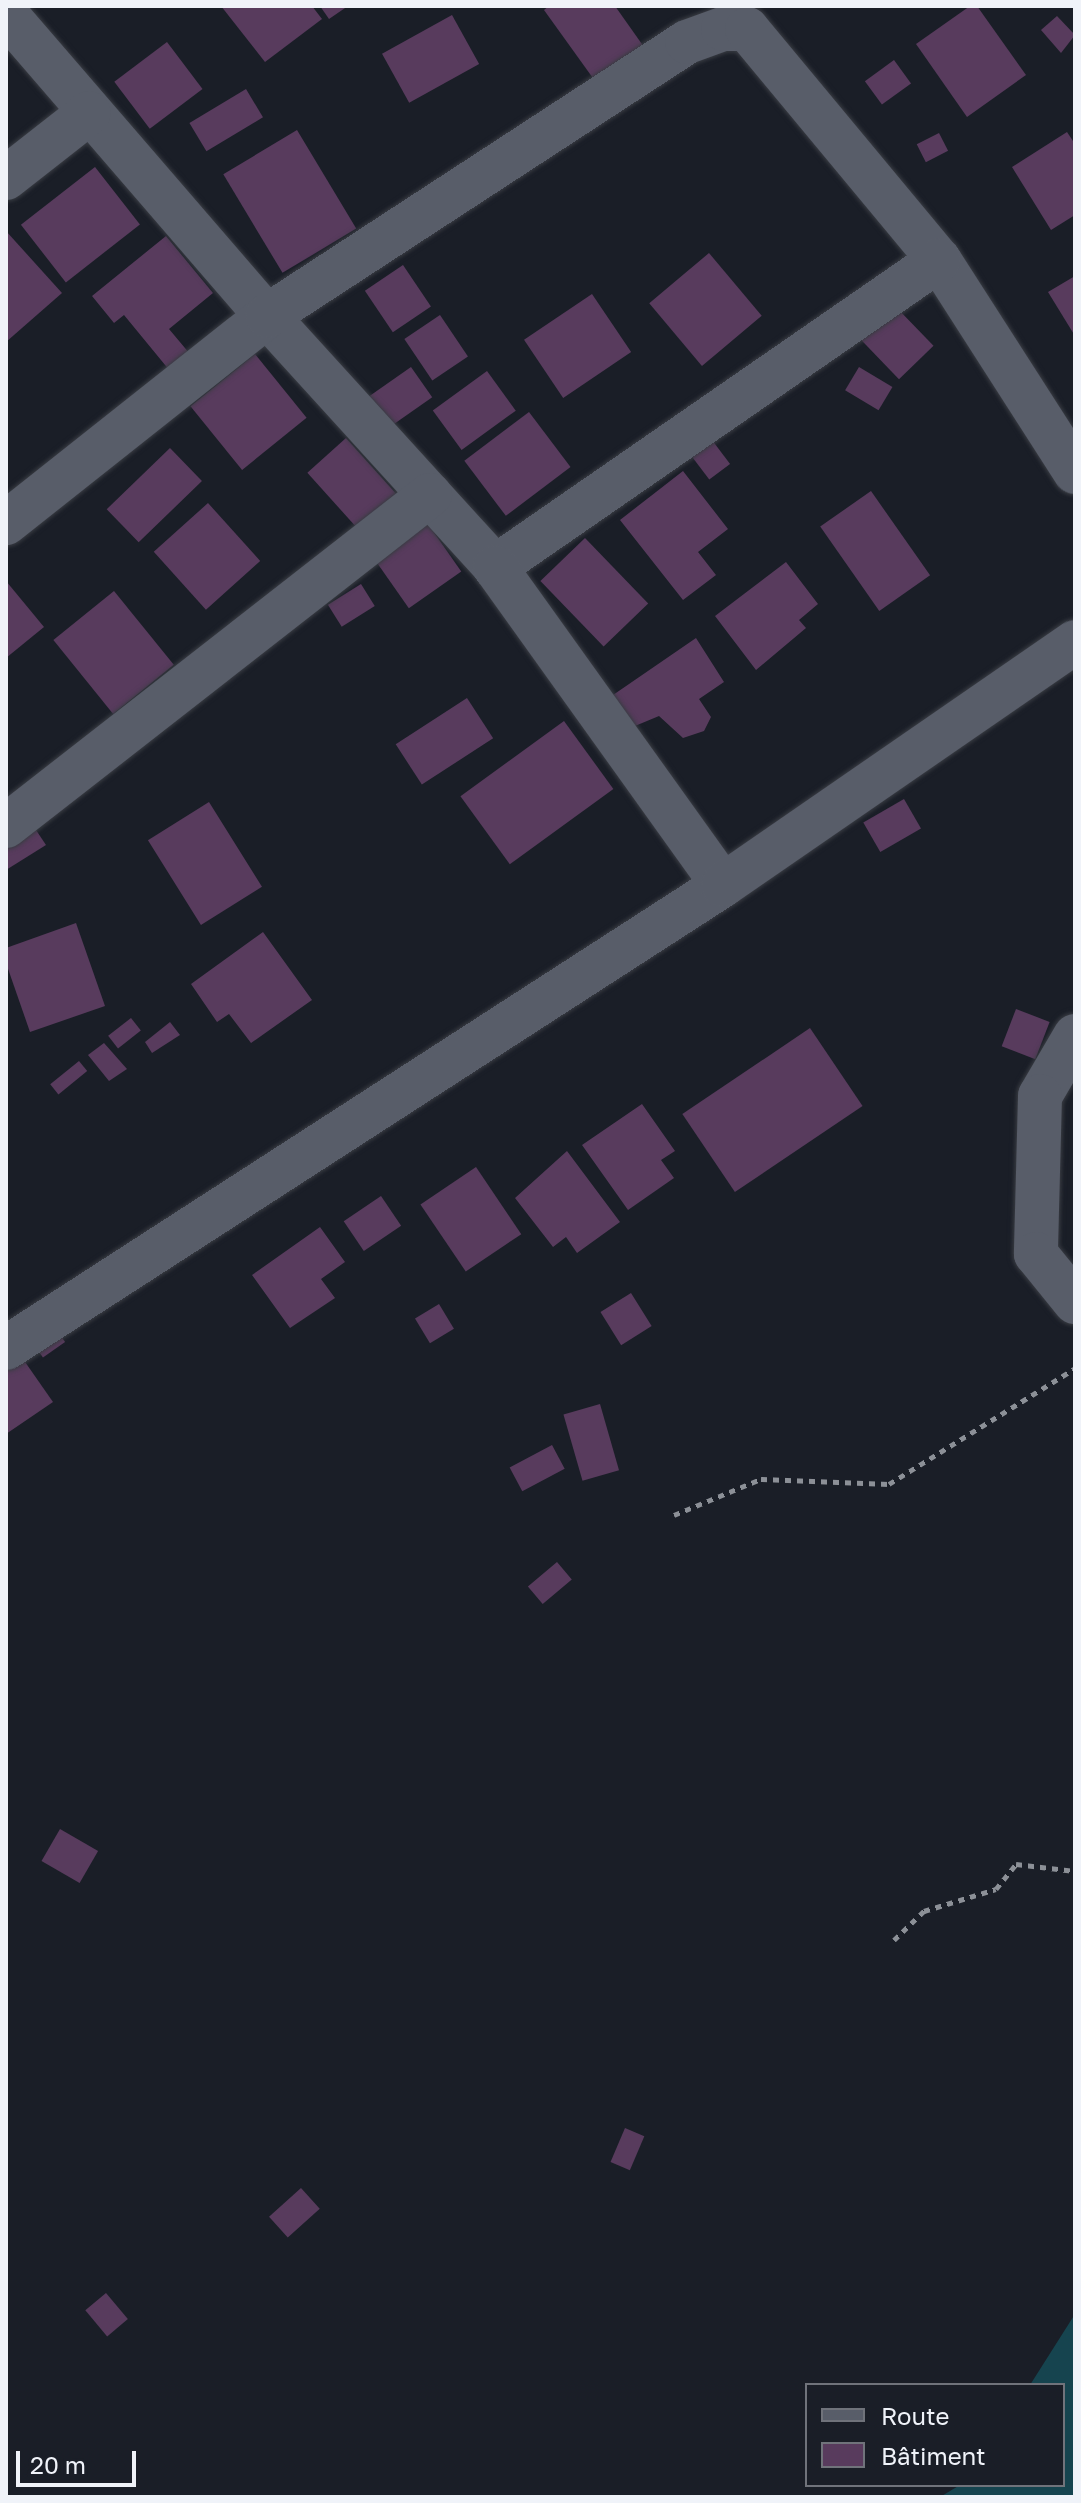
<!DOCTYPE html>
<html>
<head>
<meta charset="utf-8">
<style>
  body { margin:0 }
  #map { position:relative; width:1081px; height:2503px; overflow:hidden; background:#1a1e27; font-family:"Golos Text",sans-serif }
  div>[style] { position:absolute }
  .water>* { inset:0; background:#16444f }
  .building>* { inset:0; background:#583b5d; transform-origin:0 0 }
  .path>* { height:5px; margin-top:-2.5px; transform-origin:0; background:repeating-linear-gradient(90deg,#8c9097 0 6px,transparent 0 12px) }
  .roads { filter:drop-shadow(0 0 2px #393c43) drop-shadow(0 0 2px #393c43) }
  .minor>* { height:44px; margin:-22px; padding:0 22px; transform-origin:22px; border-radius:22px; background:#585d69 }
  span { translate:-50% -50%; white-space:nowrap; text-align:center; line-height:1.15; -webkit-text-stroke:7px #1a1e27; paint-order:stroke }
  .frame { position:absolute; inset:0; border:8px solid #f0f3f9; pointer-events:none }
  .legend { position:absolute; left:805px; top:2383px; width:260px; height:104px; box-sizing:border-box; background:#1a1e27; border:2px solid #70737b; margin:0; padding:10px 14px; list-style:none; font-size:24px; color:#f0f3f9 }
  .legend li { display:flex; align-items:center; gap:16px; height:40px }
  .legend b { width:40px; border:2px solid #70737b }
  .scale { position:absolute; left:16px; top:2451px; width:120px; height:36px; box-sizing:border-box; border:4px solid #f0f3f9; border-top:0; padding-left:10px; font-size:24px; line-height:28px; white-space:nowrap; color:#f0f3f9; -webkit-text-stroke:6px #1a1e27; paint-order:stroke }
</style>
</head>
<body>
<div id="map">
  <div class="water">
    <i style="clip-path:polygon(1075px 2314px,1075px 2497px,940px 2497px,960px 2485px,1063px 2485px,1063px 2385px,1030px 2385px)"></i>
  </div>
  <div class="building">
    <i style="clip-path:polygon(221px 6px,312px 6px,322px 19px,265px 62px)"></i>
    <i style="clip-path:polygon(320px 6px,348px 6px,329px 19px)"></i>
    <i style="clip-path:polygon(549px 6px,615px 6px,644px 47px,595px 81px,544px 10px)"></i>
    <i style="clip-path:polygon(970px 6px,977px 6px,1026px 75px,967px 117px,916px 44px)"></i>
    <i style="left:452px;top:15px;width:56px;height:80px;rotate:61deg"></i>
    <i style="clip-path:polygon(1057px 16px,1075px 35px,1061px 53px,1041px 30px)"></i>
    <i style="left:167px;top:42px;width:59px;height:66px;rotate:53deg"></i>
    <i style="left:894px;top:60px;width:29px;height:36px;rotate:54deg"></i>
    <i style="left:246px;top:89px;width:33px;height:66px;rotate:59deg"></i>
    <i style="left:297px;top:130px;width:115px;height:86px;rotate:59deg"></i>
    <i style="clip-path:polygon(1067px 132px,1075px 144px,1075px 215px,1051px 230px,1012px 167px)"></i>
    <i style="left:939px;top:133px;width:20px;height:25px;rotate:63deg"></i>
    <i style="left:95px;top:167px;width:73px;height:94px;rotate:52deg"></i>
    <i style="clip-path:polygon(6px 231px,62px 293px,6px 342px)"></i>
    <i style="clip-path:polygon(166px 236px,213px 293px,169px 329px,190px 354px,170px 371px,124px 315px,114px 323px,92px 296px)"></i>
    <i style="left:709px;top:253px;width:82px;height:78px;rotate:50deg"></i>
    <i style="left:403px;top:265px;width:50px;height:46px;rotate:56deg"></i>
    <i style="clip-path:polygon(1075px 276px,1075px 336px,1048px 292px)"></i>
    <i style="left:592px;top:294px;width:70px;height:82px;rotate:56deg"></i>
    <i style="left:896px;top:307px;width:54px;height:48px;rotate:46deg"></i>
    <i style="left:440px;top:315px;width:50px;height:43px;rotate:56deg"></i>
    <i style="left:255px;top:354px;width:82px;height:83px;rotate:51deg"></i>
    <i style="left:411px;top:367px;width:37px;height:51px;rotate:55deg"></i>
    <i style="left:859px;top:367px;width:39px;height:27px;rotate:31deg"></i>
    <i style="left:487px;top:371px;width:49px;height:67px;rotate:54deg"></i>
    <i style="left:529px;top:412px;width:69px;height:81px;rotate:53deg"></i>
    <i style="left:346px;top:438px;width:77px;height:52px;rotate:48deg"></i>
    <i style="left:712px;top:440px;width:30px;height:26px;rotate:53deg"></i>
    <i style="left:170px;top:448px;width:46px;height:88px;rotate:46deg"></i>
    <i style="clip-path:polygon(683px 471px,728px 529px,698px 552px,716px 575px,683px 600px,620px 520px)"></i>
    <i style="left:871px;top:491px;width:103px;height:62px;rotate:55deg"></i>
    <i style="left:208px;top:503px;width:78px;height:73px;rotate:48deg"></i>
    <i style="left:428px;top:524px;width:58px;height:64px;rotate:55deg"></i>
    <i style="left:585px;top:538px;width:91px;height:62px;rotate:46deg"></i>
    <i style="clip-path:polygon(786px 562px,818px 604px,799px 620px,806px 628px,756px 670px,715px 616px)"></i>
    <i style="clip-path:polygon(6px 581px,44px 627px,6px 658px)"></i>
    <i style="left:361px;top:584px;width:26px;height:39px;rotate:58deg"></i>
    <i style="left:114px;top:591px;width:95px;height:78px;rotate:51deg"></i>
    <i style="clip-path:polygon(696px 638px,724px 682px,699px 699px,711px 717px,704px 731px,683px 738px,659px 716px,635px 726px,613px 695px)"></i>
    <i style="left:467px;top:698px;width:48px;height:85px;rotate:57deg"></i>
    <i style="left:564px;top:721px;width:84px;height:128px;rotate:54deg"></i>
    <i style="left:904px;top:799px;width:34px;height:47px;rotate:60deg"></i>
    <i style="left:209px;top:802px;width:100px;height:72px;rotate:58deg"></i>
    <i style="clip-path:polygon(32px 824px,46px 845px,6px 870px,6px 840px)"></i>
    <i style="clip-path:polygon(76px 923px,105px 1006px,30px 1032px,6px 963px,6px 948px)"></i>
    <i style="clip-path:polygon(263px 932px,312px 1000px,251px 1043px,229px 1014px,217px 1022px,191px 984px)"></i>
    <i style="left:1016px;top:1009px;width:36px;height:40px;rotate:21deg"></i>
    <i style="left:131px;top:1018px;width:16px;height:29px;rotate:52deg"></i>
    <i style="clip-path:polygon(170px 1022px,180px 1035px,152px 1053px,145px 1042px)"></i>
    <i style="left:810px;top:1028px;width:94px;height:154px;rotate:56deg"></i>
    <i style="clip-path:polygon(104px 1043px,127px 1069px,109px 1081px,88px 1055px)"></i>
    <i style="left:79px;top:1061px;width:13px;height:37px;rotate:51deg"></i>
    <i style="clip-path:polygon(642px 1104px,675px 1151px,661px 1160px,674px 1178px,628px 1210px,582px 1145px)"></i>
    <i style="clip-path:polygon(567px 1151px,620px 1222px,577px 1253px,566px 1237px,553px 1247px,515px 1198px)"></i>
    <i style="left:476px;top:1167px;width:81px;height:67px;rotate:56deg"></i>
    <i style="left:381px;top:1196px;width:36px;height:45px;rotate:56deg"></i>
    <i style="clip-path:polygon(320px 1227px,345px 1262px,321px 1279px,335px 1298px,290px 1328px,252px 1275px)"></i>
    <i style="left:631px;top:1293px;width:39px;height:36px;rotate:58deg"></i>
    <i style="left:439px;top:1304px;width:29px;height:28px;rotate:59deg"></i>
    <i style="left:49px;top:1319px;width:28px;height:27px;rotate:55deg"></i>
    <i style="clip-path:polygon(16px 1349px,53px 1402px,6px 1434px,6px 1356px)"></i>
    <i style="left:600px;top:1404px;width:69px;height:38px;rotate:74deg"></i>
    <i style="left:552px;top:1445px;width:27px;height:48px;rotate:62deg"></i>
    <i style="left:557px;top:1562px;width:23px;height:38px;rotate:50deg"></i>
    <i style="left:60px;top:1829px;width:44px;height:37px;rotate:30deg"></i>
    <i style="left:625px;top:2128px;width:21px;height:37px;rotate:23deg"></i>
    <i style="left:301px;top:2188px;width:28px;height:43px;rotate:48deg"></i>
    <i style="left:106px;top:2293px;width:34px;height:27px;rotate:50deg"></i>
  </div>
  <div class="path">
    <i style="left:674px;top:1515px;width:94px;rotate:-22.5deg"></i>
    <i style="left:761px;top:1479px;width:128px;rotate:2.2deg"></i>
    <i style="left:889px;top:1484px;width:219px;rotate:-31.9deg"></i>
    <i style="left:894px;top:1940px;width:42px;rotate:-44deg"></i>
    <i style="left:924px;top:1911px;width:75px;rotate:-17deg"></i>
    <i style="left:996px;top:1889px;width:32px;rotate:-51deg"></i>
    <i style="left:1016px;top:1864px;width:59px;rotate:6.8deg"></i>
  </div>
  <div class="roads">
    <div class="minor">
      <i style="left:6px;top:14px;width:399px;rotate:49.2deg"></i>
      <i style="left:267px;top:316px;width:339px;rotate:47.7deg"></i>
      <i style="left:6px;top:178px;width:105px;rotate:-38.1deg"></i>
      <i style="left:939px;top:260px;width:252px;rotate:57.3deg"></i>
      <i style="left:6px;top:523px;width:333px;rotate:-38.4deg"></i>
      <i style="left:267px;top:316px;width:501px;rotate:-33.12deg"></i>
      <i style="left:687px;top:42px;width:38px;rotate:-20deg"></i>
      <i style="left:723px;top:29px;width:24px"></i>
      <i style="left:747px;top:29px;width:300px;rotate:50.3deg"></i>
      <i style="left:939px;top:260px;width:540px;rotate:145.34deg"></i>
      <i style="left:495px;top:567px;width:391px;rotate:54.4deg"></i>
      <i style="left:6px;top:826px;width:538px;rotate:-37.98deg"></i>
      <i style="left:1075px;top:1036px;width:69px;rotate:120.3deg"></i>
      <i style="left:1040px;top:1096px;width:158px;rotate:91.5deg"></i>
      <i style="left:1036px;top:1254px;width:62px;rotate:50.9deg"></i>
      <i style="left:6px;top:1348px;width:853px;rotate:-32.85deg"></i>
      <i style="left:723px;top:885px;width:428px;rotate:-34.6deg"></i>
    </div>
  </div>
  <div class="frame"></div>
  <ul class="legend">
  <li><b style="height:10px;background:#585d69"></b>Route</li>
  <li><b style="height:22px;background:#583b5d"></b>Bâtiment</li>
  </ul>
  <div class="scale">20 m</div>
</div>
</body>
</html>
